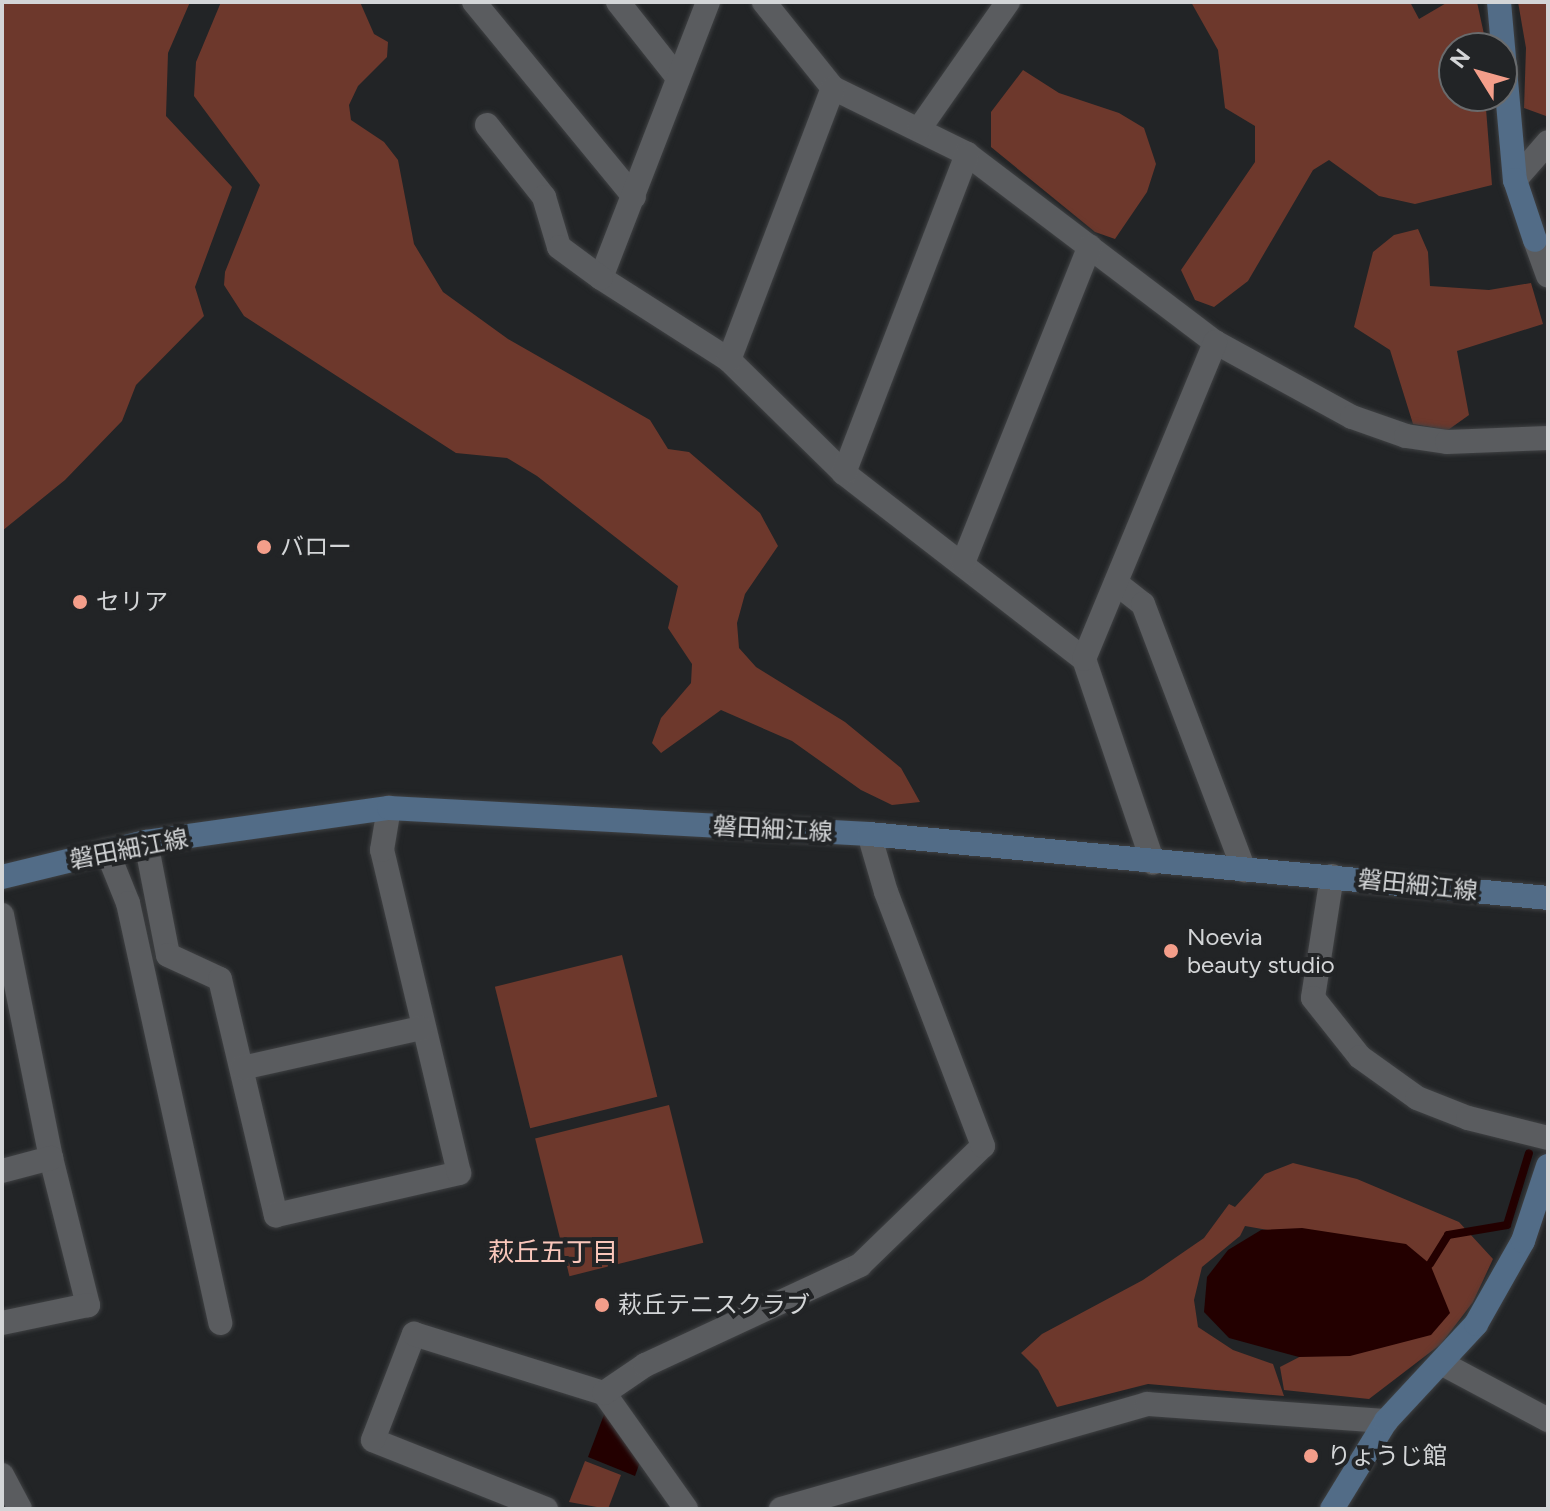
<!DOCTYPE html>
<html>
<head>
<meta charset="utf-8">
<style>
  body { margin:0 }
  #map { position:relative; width:1550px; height:1511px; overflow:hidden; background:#222426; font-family:Figtree,"Noto Sans JP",sans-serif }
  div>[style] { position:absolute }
  .green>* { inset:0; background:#6d382c; transform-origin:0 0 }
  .water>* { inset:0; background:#230000 }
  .stream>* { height:8px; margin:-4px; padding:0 4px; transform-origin:4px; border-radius:4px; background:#230000 }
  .roads { filter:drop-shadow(0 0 2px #3f4143) drop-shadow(0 0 2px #3f4143) }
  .street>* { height:24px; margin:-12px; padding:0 12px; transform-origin:12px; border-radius:12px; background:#5a5c5f }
  .secondary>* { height:24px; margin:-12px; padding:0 12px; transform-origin:12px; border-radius:12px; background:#526c87 }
  .dots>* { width:22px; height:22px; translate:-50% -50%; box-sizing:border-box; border:4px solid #222426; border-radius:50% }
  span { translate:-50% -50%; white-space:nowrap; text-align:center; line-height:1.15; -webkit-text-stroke:8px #222426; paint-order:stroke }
  .poi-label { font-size:24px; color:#d3d5d7 }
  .left { translate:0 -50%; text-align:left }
  .street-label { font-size:24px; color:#d3d5d7 }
  .neighbourhood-label { font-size:26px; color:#fac7bb }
  .frame { position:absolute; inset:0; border:4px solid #d3d5d7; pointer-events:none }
  .north { position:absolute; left:1438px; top:32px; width:80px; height:80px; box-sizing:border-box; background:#222426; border:2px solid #696b6d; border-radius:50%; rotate:307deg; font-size:22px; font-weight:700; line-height:32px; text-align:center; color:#d3d5d7 }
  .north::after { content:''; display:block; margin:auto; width:28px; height:36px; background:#f49e8a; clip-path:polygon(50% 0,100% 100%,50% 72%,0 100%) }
</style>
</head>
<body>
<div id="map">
  <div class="green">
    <i style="clip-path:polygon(2px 2px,190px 2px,168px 53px,166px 116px,232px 187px,195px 287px,204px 316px,136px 385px,122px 421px,65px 480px,2px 531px)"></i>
    <i style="clip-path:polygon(221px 2px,360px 2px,374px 34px,388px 42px,387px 57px,358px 86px,349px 105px,351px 120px,384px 142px,398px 160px,414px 244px,443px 292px,508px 339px,650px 420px,668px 449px,689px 452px,760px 513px,778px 546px,745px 594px,737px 623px,739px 648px,756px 667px,845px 722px,901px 768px,920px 802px,892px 805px,861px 790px,792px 741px,721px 710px,661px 753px,652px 743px,661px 718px,691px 683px,692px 664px,668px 628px,678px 586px,537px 476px,507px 458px,456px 453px,244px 316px,224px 285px,225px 272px,260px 185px,194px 96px,196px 62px)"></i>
    <i style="clip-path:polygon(1191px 2px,1410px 2px,1419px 19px,1448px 2px,1477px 2px,1487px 48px,1454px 48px,1454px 96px,1485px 96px,1492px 185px,1415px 204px,1379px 196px,1329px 160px,1313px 170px,1248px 281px,1214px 307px,1195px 300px,1181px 270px,1255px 162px,1255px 126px,1225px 108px,1218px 50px)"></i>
    <i style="clip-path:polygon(1518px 2px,1548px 2px,1546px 116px,1524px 108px,1526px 48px)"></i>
    <i style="clip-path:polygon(1023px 70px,1059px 93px,1119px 113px,1144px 128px,1156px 164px,1147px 192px,1115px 239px,1095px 232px,991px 147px,991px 112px)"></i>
    <i style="clip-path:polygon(1418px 229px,1428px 252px,1430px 286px,1489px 290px,1531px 283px,1543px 324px,1457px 351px,1469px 415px,1448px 430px,1413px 424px,1390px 350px,1354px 327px,1373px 252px,1394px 235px)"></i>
    <i style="left:622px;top:955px;width:146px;height:131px;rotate:76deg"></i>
    <i style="left:669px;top:1105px;width:142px;height:138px;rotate:76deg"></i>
    <i style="clip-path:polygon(1293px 1163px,1357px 1179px,1459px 1222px,1493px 1259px,1473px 1302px,1441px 1344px,1369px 1399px,1284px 1390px,1280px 1367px,1311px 1351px,1340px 1243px,1245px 1226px,1240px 1236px,1202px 1267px,1194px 1300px,1198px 1327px,1233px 1350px,1273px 1364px,1284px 1396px,1148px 1384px,1057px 1407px,1038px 1370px,1021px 1353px,1042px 1334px,1143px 1280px,1204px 1238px,1229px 1204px,1235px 1207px,1265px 1174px)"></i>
    <i style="clip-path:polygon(585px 1461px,621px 1475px,608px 1509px,569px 1502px)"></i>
  </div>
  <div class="water">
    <i style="clip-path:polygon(1302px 1228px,1406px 1244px,1430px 1264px,1450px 1313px,1431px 1335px,1350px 1356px,1299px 1357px,1229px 1338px,1204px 1312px,1207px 1277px,1228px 1250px,1261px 1230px)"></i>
    <i style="clip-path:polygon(605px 1412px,640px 1462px,635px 1476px,588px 1457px)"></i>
  </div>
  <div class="stream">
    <i style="left:1430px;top:1264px;width:34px;rotate:-58deg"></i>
    <i style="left:1448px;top:1235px;width:60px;rotate:-9.6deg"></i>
    <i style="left:1507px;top:1225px;width:75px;rotate:-73deg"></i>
  </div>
  <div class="roads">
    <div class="street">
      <i style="left:474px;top:2px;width:252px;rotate:50.6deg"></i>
      <i style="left:618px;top:2px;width:97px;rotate:51.7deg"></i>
      <i style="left:708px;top:2px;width:296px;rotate:111.2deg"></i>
      <i style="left:601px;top:278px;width:152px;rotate:32.6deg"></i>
      <i style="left:729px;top:360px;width:161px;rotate:44.5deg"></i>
      <i style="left:844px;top:473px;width:304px;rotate:37.8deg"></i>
      <i style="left:1084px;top:659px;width:215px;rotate:71.3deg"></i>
      <i style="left:764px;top:2px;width:110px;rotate:51.3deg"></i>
      <i style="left:833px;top:88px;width:149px;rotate:26.2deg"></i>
      <i style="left:967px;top:154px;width:311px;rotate:37.2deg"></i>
      <i style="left:1215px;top:342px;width:156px;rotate:28.7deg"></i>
      <i style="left:1352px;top:417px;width:57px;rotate:19.4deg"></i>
      <i style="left:1406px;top:436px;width:41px;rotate:8.3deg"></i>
      <i style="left:1447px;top:442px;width:101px;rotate:-2.3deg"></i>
      <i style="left:487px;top:125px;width:92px;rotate:51.6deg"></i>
      <i style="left:544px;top:197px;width:52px;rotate:73.3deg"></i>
      <i style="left:559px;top:247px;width:52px;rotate:36.4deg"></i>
      <i style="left:919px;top:129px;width:155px;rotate:-55deg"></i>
      <i style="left:1515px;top:180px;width:50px;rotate:-49deg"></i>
      <i style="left:1535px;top:240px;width:38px;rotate:70deg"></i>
      <i style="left:729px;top:360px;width:291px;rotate:-69.1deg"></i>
      <i style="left:844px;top:473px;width:342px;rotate:-68.9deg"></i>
      <i style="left:963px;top:563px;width:341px;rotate:-68.2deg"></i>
      <i style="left:1116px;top:583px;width:34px;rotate:38deg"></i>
      <i style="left:1143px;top:604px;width:285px;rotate:69.2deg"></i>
      <i style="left:1084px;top:659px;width:343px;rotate:-67.5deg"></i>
      <i style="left:146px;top:842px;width:115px;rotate:79deg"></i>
      <i style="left:168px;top:955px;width:57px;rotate:24.8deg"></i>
      <i style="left:220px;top:979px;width:243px;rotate:76.7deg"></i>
      <i style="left:276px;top:1215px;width:188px;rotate:-12.9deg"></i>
      <i style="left:459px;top:1173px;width:332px;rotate:-103.4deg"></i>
      <i style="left:382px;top:850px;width:43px;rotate:-80.5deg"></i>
      <i style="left:107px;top:851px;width:56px;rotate:68deg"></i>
      <i style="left:128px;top:903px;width:430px;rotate:77.6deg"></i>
      <i style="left:1332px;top:876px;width:123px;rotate:98.9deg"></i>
      <i style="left:1313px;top:998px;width:75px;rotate:51.5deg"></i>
      <i style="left:1360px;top:1057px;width:70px;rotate:35.7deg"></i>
      <i style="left:1417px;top:1098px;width:55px;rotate:21.4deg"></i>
      <i style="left:1468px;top:1118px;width:82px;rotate:14deg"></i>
      <i style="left:2px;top:915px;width:248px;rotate:78.6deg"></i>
      <i style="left:51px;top:1158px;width:152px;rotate:75.9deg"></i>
      <i style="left:88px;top:1305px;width:88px;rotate:168.2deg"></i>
      <i style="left:242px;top:1068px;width:183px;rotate:-12.6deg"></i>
      <i style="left:2px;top:1171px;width:51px;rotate:-14.9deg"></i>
      <i style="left:1443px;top:1364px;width:119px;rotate:28.1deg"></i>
      <i style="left:604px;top:1393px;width:142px;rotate:54.7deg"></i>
      <i style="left:2px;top:1475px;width:38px;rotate:62deg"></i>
      <i style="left:546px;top:1509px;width:186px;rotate:-158.3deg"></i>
      <i style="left:373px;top:1440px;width:114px;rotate:-68.9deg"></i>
      <i style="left:414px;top:1334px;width:199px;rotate:17.3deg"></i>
      <i style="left:604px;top:1393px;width:50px;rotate:-34.3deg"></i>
      <i style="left:645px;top:1365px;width:237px;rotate:-24.9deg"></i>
      <i style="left:860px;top:1265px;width:171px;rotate:-44.1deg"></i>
      <i style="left:983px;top:1146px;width:272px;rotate:-110.9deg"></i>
      <i style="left:886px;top:892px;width:60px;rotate:-106.3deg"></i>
      <i style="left:781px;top:1509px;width:381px;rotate:-16deg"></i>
      <i style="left:1147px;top:1404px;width:240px;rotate:4.1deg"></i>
    </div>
    <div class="secondary">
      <i style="left:1499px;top:2px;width:179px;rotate:84.9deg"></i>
      <i style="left:1515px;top:180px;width:63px;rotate:71.6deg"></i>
      <i style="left:2px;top:877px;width:148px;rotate:-13.7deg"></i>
      <i style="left:146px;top:842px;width:245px;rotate:-8deg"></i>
      <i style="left:389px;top:808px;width:481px;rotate:3.1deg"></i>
      <i style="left:869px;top:834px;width:682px;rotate:5.38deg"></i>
      <i style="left:1332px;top:1509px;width:103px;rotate:-58.5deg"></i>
      <i style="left:1386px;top:1421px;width:132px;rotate:-47.1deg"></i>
      <i style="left:1476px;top:1324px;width:95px;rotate:-60.5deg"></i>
      <i style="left:1523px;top:1241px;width:79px;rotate:-71.6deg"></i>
    </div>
  </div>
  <div class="dots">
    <i style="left:264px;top:547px;background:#f49e8a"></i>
    <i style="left:80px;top:602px;background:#f49e8a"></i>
    <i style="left:1171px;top:951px;background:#f49e8a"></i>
    <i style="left:602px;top:1305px;background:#f49e8a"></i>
    <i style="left:1311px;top:1456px;background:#f49e8a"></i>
  </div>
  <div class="poi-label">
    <span class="left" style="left:280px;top:547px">バロー</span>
    <span class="left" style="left:96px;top:602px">セリア</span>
    <span class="left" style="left:1187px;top:951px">Noevia<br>beauty studio</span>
    <span class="left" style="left:618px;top:1305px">萩丘テニスクラブ</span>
    <span class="left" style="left:1327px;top:1456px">りょうじ館</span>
  </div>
  <div class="street-label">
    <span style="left:773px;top:829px;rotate:3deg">磐田細江線</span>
    <span style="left:129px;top:849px;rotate:-11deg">磐田細江線</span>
    <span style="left:1418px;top:885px;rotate:6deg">磐田細江線</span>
  </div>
  <div class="neighbourhood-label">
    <span style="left:553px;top:1253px">萩丘五丁目</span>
  </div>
  <div class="frame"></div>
  <div class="north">N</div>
</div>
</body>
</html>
